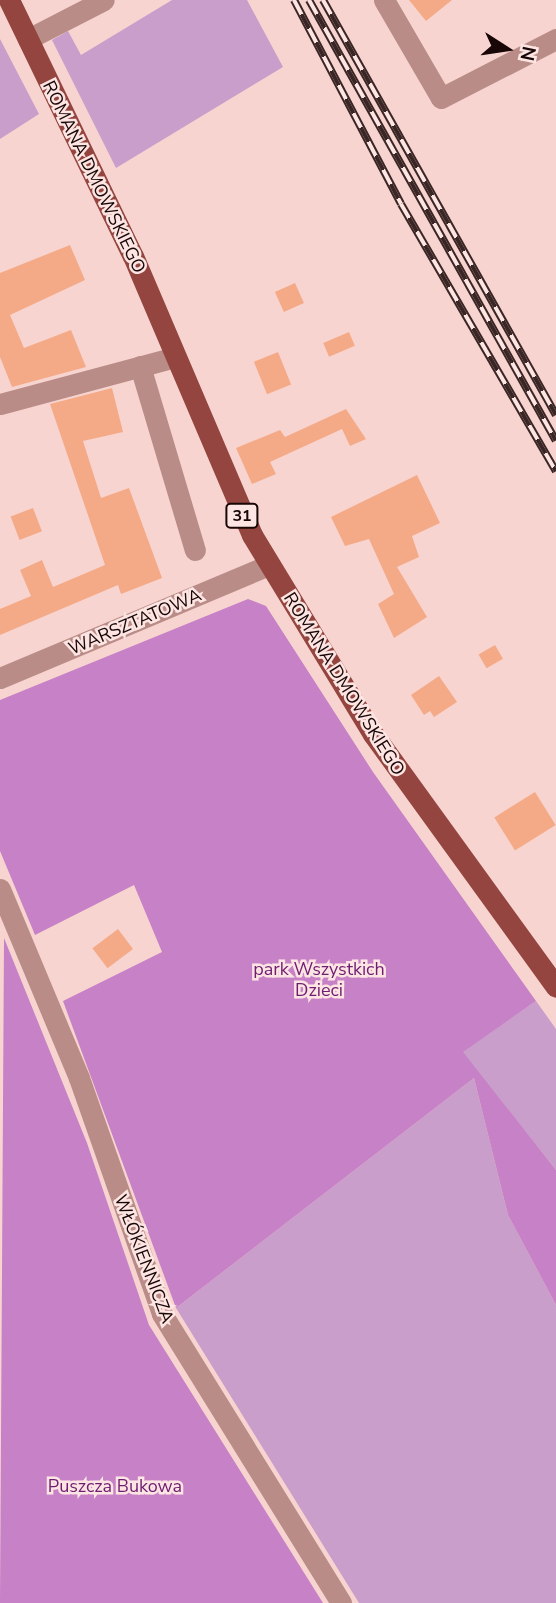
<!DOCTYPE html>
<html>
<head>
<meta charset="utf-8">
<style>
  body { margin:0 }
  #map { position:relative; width:556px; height:1603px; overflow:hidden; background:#f7d4d0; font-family:"Nunito Sans",sans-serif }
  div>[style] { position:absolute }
  .green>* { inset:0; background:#ca9eca }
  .forest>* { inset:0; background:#c681c7 }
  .building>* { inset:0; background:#f5aa87; transform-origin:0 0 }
  .minor>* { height:21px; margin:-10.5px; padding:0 10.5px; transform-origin:10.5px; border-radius:10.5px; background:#ba8c87 }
  .major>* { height:21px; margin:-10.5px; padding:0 10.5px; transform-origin:10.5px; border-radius:10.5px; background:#94453f }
  .rail>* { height:8px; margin-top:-4px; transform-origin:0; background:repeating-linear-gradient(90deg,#fce5e2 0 16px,#3a2625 0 32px); box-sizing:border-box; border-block:2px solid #3a2625 }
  span { translate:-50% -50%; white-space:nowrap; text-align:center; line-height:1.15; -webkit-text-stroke:5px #fce5e2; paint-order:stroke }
  .shield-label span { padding:2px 5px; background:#fce5e2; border:2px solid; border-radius:5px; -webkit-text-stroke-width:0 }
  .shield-label { font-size:16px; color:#180706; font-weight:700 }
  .street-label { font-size:18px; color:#180706 }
  .park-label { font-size:18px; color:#6f1c73 }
  .north { position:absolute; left:472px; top:14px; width:70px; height:70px; -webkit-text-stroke:5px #fce5e2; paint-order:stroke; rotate:102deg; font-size:19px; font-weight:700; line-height:28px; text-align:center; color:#180706 }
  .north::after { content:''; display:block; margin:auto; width:24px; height:32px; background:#180706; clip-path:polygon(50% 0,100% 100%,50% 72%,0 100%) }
</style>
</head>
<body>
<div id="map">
  <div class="green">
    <i style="clip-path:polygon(172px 0,247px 0,283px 67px,116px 168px,52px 40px,68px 31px,81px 55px)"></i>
    <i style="clip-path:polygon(0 39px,39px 114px,0 139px)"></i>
    <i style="clip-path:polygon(536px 1001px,556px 1029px,556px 1170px,462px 1052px)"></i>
    <i style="clip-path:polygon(474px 1078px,508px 1215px,556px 1305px,556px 1603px,359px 1603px,176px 1308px)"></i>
  </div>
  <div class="forest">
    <i style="clip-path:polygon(248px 599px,266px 606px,373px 772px,536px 1001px,463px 1052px,556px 1170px,556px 1305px,508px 1215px,474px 1078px,176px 1308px,63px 1001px,162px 952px,134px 885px,35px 935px,0 851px,0 700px)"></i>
    <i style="clip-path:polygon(4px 938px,87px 1143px,149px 1325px,323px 1603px,0 1603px)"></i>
  </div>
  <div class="building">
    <i style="clip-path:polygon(409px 0,452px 0,426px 21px)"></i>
    <i style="clip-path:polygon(70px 245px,85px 280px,10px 315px,24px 348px,71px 330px,86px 367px,12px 387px,0 357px,0 273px)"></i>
    <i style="left:295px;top:283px;width:22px;height:22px;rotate:66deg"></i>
    <i style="left:349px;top:332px;width:15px;height:28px;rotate:67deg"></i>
    <i style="left:278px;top:352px;width:35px;height:26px;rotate:68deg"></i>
    <i style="clip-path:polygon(112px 388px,123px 432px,83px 441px,101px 498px,129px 488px,162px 578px,121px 594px,118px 585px,0 635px,0 609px,31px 596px,20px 570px,42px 560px,53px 587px,105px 565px,50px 404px)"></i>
    <i style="clip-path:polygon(346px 409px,366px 439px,350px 446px,342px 429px,270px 462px,276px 474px,252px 484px,236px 448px,280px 430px,285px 437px)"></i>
    <i style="clip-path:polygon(417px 475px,440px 523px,412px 536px,419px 557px,397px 567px,427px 617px,394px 638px,378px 604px,394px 594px,369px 539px,345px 546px,331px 517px)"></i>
    <i style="left:33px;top:508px;width:25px;height:24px;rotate:69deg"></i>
    <i style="left:495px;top:645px;width:16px;height:19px;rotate:60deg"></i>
    <i style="clip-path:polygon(439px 676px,457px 702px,434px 717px,430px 711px,424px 715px,411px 695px)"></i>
    <i style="left:535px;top:792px;width:39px;height:48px;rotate:58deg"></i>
    <i style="left:118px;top:929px;width:25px;height:32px;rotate:53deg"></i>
  </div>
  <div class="minor">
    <i style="left:384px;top:0;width:113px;rotate:59.8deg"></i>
    <i style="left:441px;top:98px;width:129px;rotate:-27.2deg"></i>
    <i style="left:28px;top:39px;width:85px;rotate:-27.2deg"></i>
    <i style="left:140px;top:366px;width:192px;rotate:73.4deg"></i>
    <i style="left:0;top:404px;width:181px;rotate:-15deg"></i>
    <i style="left:0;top:678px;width:292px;rotate:-22.8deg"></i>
    <i style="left:0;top:889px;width:205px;rotate:67.3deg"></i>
    <i style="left:79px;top:1078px;width:250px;rotate:70.6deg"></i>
    <i style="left:162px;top:1314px;width:340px;rotate:58.2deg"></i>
  </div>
  <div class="major">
    <i style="left:9px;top:0;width:284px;rotate:64.2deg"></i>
    <i style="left:133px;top:256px;width:303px;rotate:66.9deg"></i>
    <i style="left:252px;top:535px;width:233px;rotate:58.7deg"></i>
    <i style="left:373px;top:734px;width:312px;rotate:54.1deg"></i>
  </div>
  <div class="rail">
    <i style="left:294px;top:0;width:230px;rotate:62.3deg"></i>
    <i style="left:401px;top:204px;width:309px;rotate:59.9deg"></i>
    <i style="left:309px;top:0;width:505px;rotate:60.75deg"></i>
    <i style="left:323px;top:0;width:476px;rotate:60.7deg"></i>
  </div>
  <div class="shield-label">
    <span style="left:242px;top:516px">31</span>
  </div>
  <div class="street-label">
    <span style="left:94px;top:177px;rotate:64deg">ROMANA DMOWSKIEGO</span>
    <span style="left:135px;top:622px;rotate:-23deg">WARSZTATOWA</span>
    <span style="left:344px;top:684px;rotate:58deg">ROMANA DMOWSKIEGO</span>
    <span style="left:144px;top:1259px;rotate:69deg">WŁÓKIENNICZA</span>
  </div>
  <div class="park-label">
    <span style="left:319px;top:980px">park Wszystkich<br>Dzieci</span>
    <span style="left:115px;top:1486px">Puszcza Bukowa</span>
  </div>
  <div class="north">N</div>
</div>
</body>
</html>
